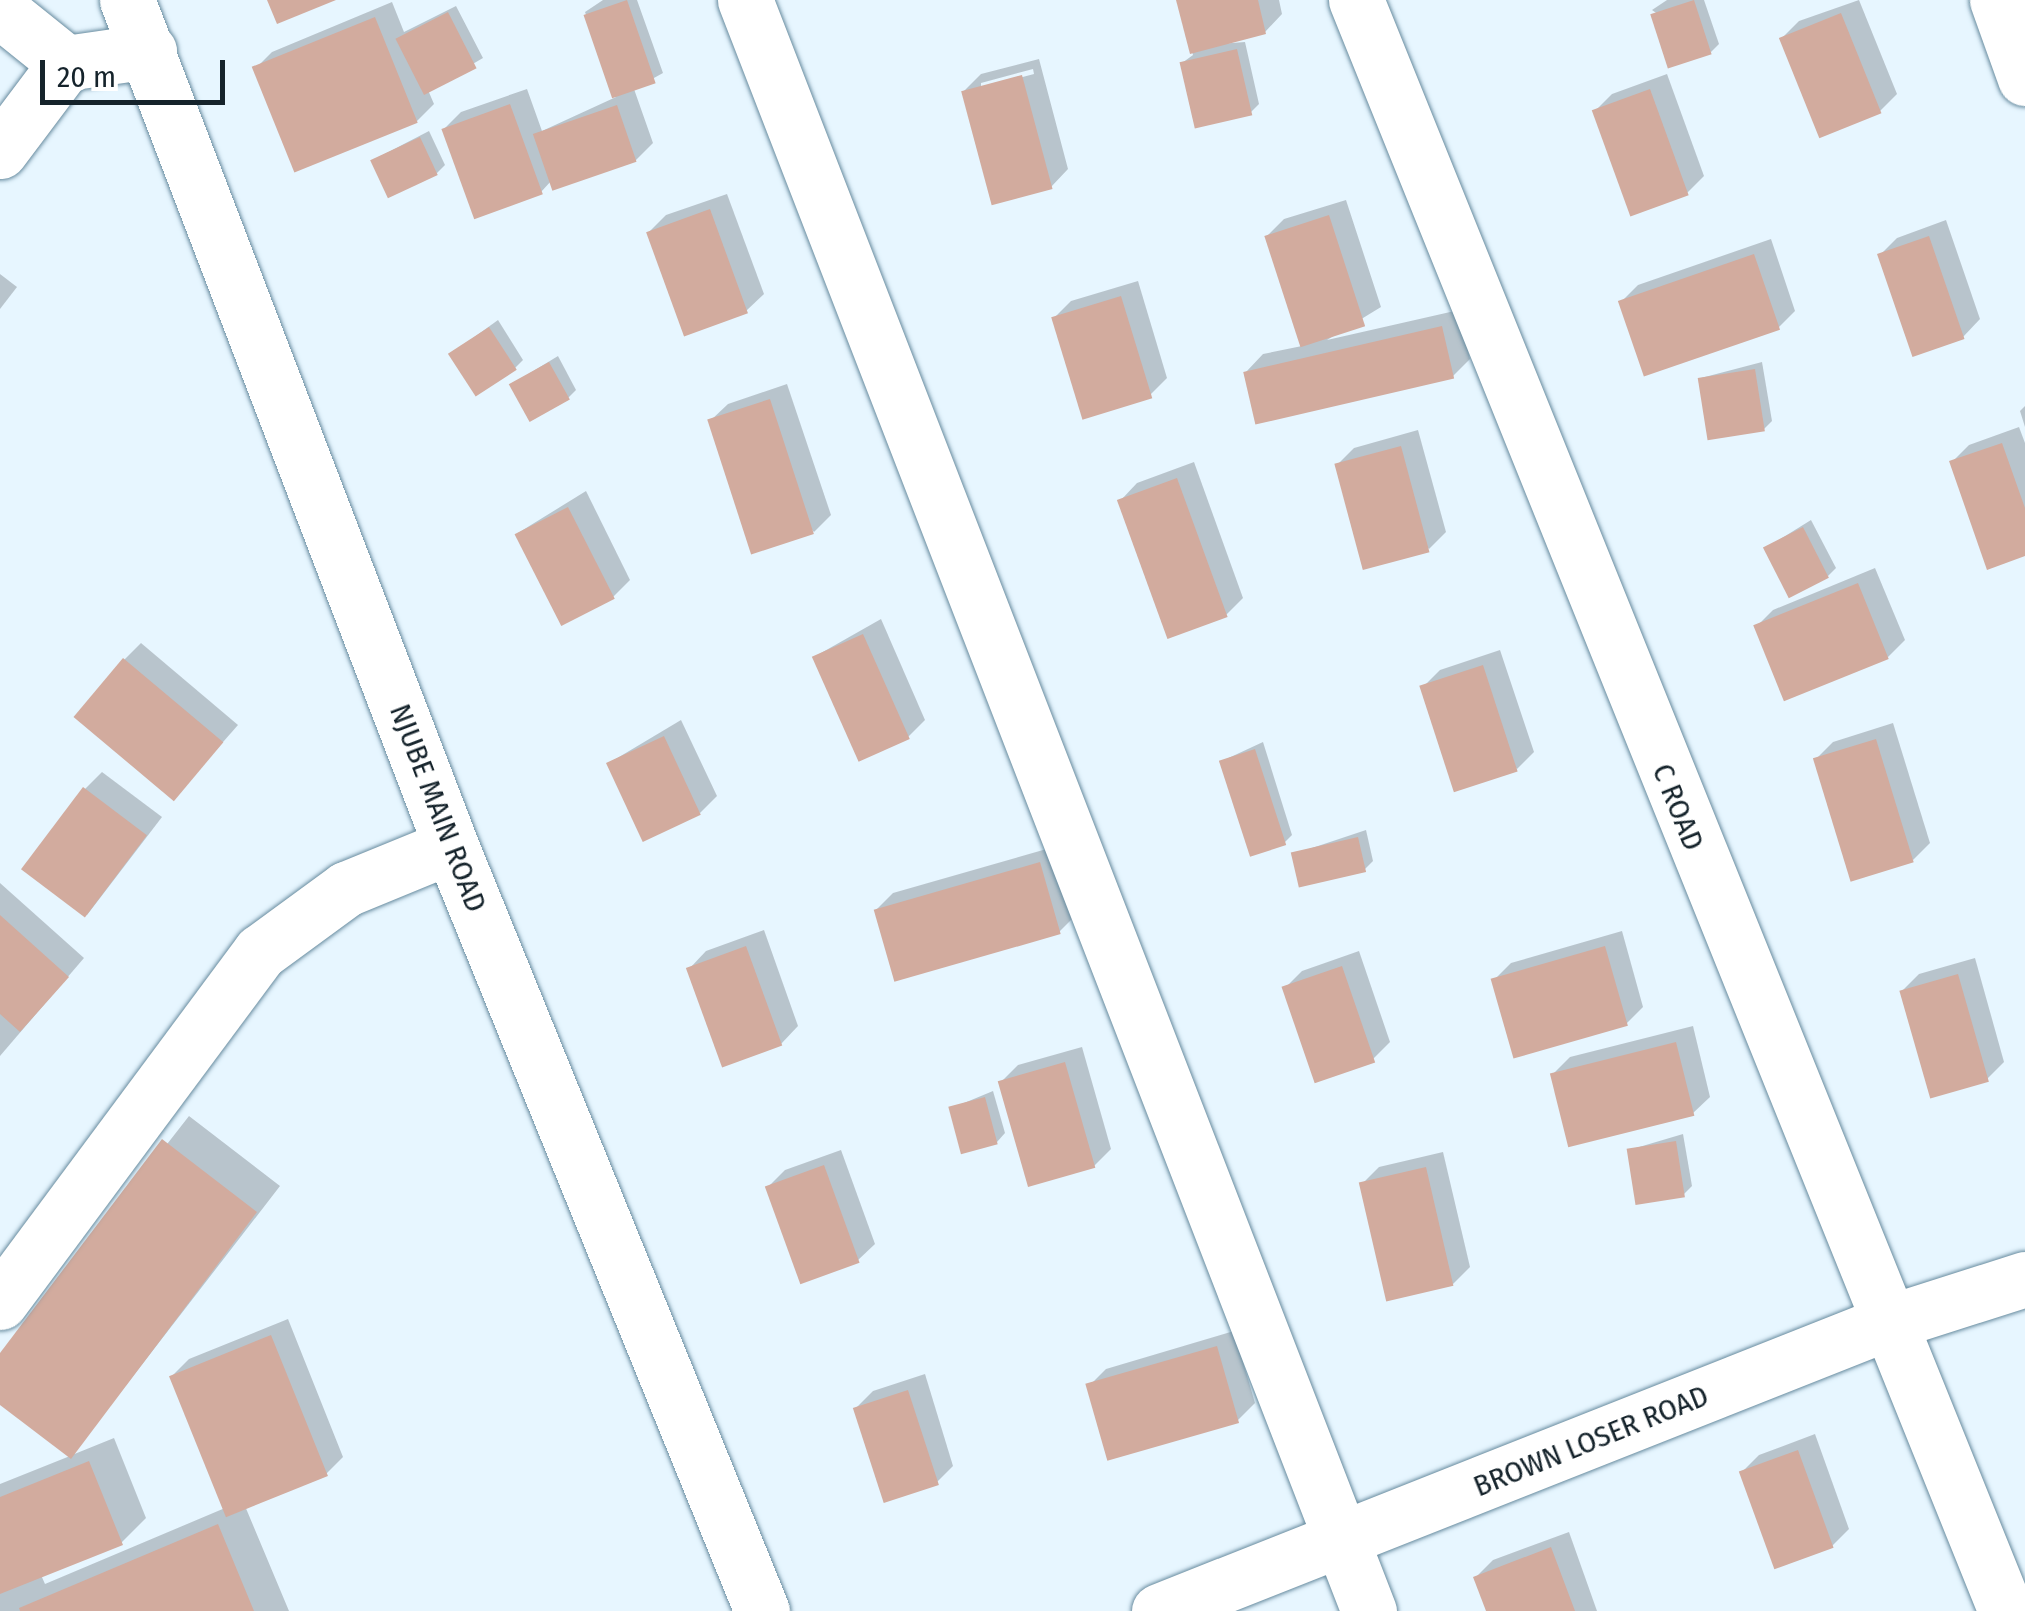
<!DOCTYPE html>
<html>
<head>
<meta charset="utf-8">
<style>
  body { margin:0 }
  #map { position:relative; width:2025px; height:1611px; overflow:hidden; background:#e7f6ff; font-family:"Fira Sans Condensed",sans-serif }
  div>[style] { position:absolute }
  .shadow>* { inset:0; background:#0003 }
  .building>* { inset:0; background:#d2ab9e; transform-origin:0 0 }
  .roads { filter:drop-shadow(0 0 2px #678b9f) drop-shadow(0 0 2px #678b9f) }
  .minor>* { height:55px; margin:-27.5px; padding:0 27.5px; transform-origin:27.5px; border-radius:27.5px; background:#fff }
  span { translate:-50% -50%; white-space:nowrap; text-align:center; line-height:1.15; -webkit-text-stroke:9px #fff; paint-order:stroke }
  .street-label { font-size:30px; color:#15232b }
  .scale { position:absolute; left:40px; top:60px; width:185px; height:45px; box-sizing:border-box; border:5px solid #15232b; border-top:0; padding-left:12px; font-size:30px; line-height:35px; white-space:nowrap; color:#15232b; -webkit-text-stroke:8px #fff; paint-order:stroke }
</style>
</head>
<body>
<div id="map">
  <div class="shadow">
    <i style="clip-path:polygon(637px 0,663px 73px,634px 89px,653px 143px,636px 160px,552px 180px,541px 192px,444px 129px,461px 112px,527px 89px,542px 131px,616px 97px,585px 12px,603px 0)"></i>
    <i style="clip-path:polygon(1179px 0,1279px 0,1282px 14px,1265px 32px,1219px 44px,1245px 42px,1259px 104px,1251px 112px,1182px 63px,1193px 55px)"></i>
    <i style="clip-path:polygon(1667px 0,1704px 0,1719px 44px,1711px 52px,1652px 10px)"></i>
    <i style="clip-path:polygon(1859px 0,1897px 94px,1880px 111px,1782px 38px,1799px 21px)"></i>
    <i style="clip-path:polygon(392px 2px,404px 32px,456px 6px,483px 58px,428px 90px,434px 104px,417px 121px,255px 69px,272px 52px)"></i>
    <i style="clip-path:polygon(evenodd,1039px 59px,1068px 169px,1051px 187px,964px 91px,981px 74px,1039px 59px,1033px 69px,1034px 74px,981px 88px,981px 83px,1033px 69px)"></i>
    <i style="clip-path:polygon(1667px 74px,1704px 176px,1687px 193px,1595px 111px,1612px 94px)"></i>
    <i style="clip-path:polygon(429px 131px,445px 165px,437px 173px,373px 160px)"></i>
    <i style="clip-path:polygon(727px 194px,764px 294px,746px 311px,649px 232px,666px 215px)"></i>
    <i style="clip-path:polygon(1346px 200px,1381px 307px,1327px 340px,1459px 310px,1470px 359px,1453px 376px,1246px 372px,1263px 354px,1302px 346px,1267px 236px,1284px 219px)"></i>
    <i style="clip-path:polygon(1946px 220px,1980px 319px,1963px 337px,1880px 255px,1897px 238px)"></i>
    <i style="clip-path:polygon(1771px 239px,1795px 311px,1778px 328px,1621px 302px,1638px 285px)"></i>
    <i style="clip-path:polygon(0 274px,17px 287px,0 309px)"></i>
    <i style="clip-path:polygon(1138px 281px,1167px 378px,1150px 395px,1053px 319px,1071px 301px)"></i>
    <i style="clip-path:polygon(498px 320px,523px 360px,515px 368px,451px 354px)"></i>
    <i style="clip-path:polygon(558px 356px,576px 390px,568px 398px,512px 384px)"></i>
    <i style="clip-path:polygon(1762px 362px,1772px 421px,1764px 429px,1701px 378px)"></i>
    <i style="clip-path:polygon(787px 384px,831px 515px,814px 532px,710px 421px,728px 404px)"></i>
    <i style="clip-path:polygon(2025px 406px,2025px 427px,2020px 411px)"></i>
    <i style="clip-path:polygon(2019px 427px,2025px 443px,2025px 554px,1952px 462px,1969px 445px)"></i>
    <i style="clip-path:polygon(1418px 430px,1446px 532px,1429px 549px,1337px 465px,1354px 448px)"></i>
    <i style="clip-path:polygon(1194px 462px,1243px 598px,1226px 615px,1120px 501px,1137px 483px)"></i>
    <i style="clip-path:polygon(586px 491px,630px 580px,613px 597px,518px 533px)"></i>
    <i style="clip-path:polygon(1811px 520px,1836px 568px,1828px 576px,1766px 548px)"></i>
    <i style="clip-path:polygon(1875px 568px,1905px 640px,1888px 657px,1756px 627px,1773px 610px)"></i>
    <i style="clip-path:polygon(881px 619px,925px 720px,908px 737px,814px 657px)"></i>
    <i style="clip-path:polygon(141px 643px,238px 725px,173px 799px,124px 660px)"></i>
    <i style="clip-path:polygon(1500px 650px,1534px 752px,1517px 769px,1423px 687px,1440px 670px)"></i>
    <i style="clip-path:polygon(681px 720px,717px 796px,700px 813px,609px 763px)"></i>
    <i style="clip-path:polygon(1893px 723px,1930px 843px,1913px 860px,1816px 759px,1833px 742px)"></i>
    <i style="clip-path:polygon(1263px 742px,1292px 835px,1284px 843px,1222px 761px)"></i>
    <i style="clip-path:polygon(102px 772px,162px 817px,87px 915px,85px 789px)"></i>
    <i style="clip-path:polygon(1366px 830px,1373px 861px,1365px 869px,1294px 854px)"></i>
    <i style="clip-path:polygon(1057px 846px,1076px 915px,1059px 932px,876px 910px,893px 893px)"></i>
    <i style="clip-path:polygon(0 883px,84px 958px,0 1056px)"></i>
    <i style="clip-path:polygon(764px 930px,798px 1026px,781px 1044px,689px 969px,706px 951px)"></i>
    <i style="clip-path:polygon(1622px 931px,1643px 1007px,1626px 1024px,1494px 980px,1511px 963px)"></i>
    <i style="clip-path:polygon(1359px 951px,1390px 1042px,1373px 1059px,1285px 988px,1302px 971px)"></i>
    <i style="clip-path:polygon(1975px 958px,2004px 1062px,1986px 1080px,1902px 991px,1919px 974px)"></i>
    <i style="clip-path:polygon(1693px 1026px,1710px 1097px,1692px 1114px,1553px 1074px,1570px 1057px)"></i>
    <i style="clip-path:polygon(1082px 1047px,1111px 1149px,1094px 1166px,1001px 1082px,1018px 1065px)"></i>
    <i style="clip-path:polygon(993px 1091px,1005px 1133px,997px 1142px,952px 1108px)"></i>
    <i style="clip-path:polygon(189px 1116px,280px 1186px,72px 1455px,114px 1438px,146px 1518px,121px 1543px,41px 1575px,45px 1584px,225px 1508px,172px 1376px,189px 1359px,288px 1319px,343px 1457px,326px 1474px,245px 1506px,289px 1611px,0 1611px,0 1484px,70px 1456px,0 1402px,0 1358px)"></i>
    <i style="clip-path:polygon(1683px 1134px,1692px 1186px,1684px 1194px,1629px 1150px)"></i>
    <i style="clip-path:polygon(841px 1150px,875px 1244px,857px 1261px,768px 1187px,785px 1170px)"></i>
    <i style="clip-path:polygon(1443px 1152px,1470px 1267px,1453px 1284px,1362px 1184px,1379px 1167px)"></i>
    <i style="clip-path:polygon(1234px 1331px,1255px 1403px,1238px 1420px,1089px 1386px,1106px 1369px)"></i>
    <i style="clip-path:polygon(925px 1374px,953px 1466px,936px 1483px,856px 1408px,873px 1391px)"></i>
    <i style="clip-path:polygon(1815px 1434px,1849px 1529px,1832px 1546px,1742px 1472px,1759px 1455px)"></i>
    <i style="clip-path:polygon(1569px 1532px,1597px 1611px,1488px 1611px,1476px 1577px,1493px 1560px)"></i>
  </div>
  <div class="building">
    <i style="clip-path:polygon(267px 0,336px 0,277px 24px)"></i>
    <i style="left:627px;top:0;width:88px;height:46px;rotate:71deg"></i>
    <i style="clip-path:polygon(1176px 0,1258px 0,1266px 34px,1190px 54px)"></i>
    <i style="left:1694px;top:0;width:57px;height:46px;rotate:72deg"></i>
    <i style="left:448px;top:12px;width:63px;height:59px;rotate:63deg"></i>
    <i style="left:1841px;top:13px;width:108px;height:67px;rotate:68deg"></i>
    <i style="left:375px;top:17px;width:114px;height:133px;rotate:68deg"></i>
    <i style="left:1237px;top:49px;width:68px;height:59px;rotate:77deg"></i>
    <i style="left:1022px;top:75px;width:118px;height:63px;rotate:75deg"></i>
    <i style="left:1650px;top:89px;width:113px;height:62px;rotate:70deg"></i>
    <i style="left:510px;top:104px;width:96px;height:73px;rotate:70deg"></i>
    <i style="left:617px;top:105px;width:60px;height:89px;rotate:71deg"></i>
    <i style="left:420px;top:137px;width:42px;height:55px;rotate:65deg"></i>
    <i style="left:710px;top:209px;width:111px;height:68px;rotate:70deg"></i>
    <i style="left:1329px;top:215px;width:117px;height:68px;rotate:72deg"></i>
    <i style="left:1929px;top:236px;width:109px;height:55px;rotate:71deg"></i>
    <i style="left:1754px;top:254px;width:80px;height:144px;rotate:71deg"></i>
    <i style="left:1121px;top:296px;width:107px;height:73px;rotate:73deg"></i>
    <i style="left:1442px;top:326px;width:54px;height:204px;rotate:77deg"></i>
    <i style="left:489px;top:327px;width:51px;height:49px;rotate:57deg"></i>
    <i style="left:549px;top:362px;width:43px;height:46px;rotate:61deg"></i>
    <i style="left:1755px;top:369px;width:63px;height:58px;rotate:81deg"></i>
    <i style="left:770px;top:399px;width:142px;height:66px;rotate:72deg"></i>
    <i style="clip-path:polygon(2002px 443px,2025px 508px,2025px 556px,1987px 570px,1949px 461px)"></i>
    <i style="left:1401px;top:446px;width:110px;height:69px;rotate:75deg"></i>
    <i style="left:1177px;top:478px;width:148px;height:64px;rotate:70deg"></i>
    <i style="left:568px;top:507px;width:103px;height:60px;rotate:63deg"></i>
    <i style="left:1803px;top:527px;width:57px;height:45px;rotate:63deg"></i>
    <i style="left:1858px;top:583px;width:82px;height:113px;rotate:68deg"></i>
    <i style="left:863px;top:634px;width:115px;height:56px;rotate:66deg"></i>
    <i style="left:123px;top:658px;width:131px;height:77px;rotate:40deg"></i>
    <i style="left:1483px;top:665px;width:112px;height:67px;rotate:72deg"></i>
    <i style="left:664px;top:736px;width:87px;height:64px;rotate:65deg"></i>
    <i style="left:1876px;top:739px;width:129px;height:66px;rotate:73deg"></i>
    <i style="left:1255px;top:749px;width:101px;height:38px;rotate:72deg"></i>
    <i style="left:83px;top:787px;width:80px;height:103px;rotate:37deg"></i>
    <i style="left:1358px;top:837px;width:36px;height:69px;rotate:77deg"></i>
    <i style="left:1040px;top:862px;width:75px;height:173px;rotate:74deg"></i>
    <i style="clip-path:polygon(0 915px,69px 977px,20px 1032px,0 1014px)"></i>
    <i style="left:746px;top:946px;width:106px;height:64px;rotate:70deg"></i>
    <i style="left:1605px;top:946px;width:83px;height:119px;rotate:74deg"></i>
    <i style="left:1342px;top:966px;width:102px;height:64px;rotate:71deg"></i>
    <i style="left:1958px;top:974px;width:112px;height:61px;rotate:74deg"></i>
    <i style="left:1676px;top:1042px;width:76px;height:130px;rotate:76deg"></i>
    <i style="left:1065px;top:1062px;width:110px;height:70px;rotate:74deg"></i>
    <i style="left:985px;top:1097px;width:49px;height:38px;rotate:75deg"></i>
    <i style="clip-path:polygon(162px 1139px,257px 1212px,71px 1459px,0 1405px,0 1353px)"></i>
    <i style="left:1676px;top:1141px;width:57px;height:50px;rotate:81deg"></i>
    <i style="left:824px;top:1165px;width:104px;height:63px;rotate:70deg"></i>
    <i style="left:1426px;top:1167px;width:122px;height:69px;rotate:77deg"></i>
    <i style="left:271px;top:1335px;width:152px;height:110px;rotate:68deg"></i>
    <i style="left:1217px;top:1346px;width:80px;height:137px;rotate:74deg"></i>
    <i style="left:908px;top:1390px;width:100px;height:58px;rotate:72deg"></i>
    <i style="left:1798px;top:1450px;width:104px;height:63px;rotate:70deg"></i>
    <i style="clip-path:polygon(89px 1461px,123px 1545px,0 1594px,0 1497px)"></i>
    <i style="clip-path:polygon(218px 1524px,254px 1611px,20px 1611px,19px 1608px)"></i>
    <i style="clip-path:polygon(1551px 1547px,1575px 1611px,1486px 1611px,1473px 1577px)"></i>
  </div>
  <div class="roads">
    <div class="minor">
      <i style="left:127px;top:0;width:906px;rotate:69.04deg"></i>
      <i style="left:451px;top:846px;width:826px;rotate:67.88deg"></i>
      <i style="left:745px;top:0;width:1728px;rotate:68.83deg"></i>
      <i style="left:1356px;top:0;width:1737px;rotate:68.03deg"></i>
      <i style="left:1997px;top:0;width:83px;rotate:70.3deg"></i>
      <i style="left:0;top:10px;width:85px;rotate:38.8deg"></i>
      <i style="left:0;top:151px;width:110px;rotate:-53.1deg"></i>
      <i style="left:66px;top:63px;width:84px;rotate:-8.2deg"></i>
      <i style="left:0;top:1302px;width:436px;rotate:-53.4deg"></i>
      <i style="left:260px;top:952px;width:107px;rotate:-36.2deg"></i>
      <i style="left:346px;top:889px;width:113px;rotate:-22.3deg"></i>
      <i style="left:1159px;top:1611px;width:780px;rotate:-21.6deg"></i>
      <i style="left:1884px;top:1324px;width:148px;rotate:-17.7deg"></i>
    </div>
  </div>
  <div class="street-label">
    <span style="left:1678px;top:807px;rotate:68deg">C ROAD</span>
    <span style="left:438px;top:808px;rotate:69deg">NJUBE MAIN ROAD</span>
    <span style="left:1591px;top:1441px;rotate:-22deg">BROWN LOSER ROAD</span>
  </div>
  <div class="scale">20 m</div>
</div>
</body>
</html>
